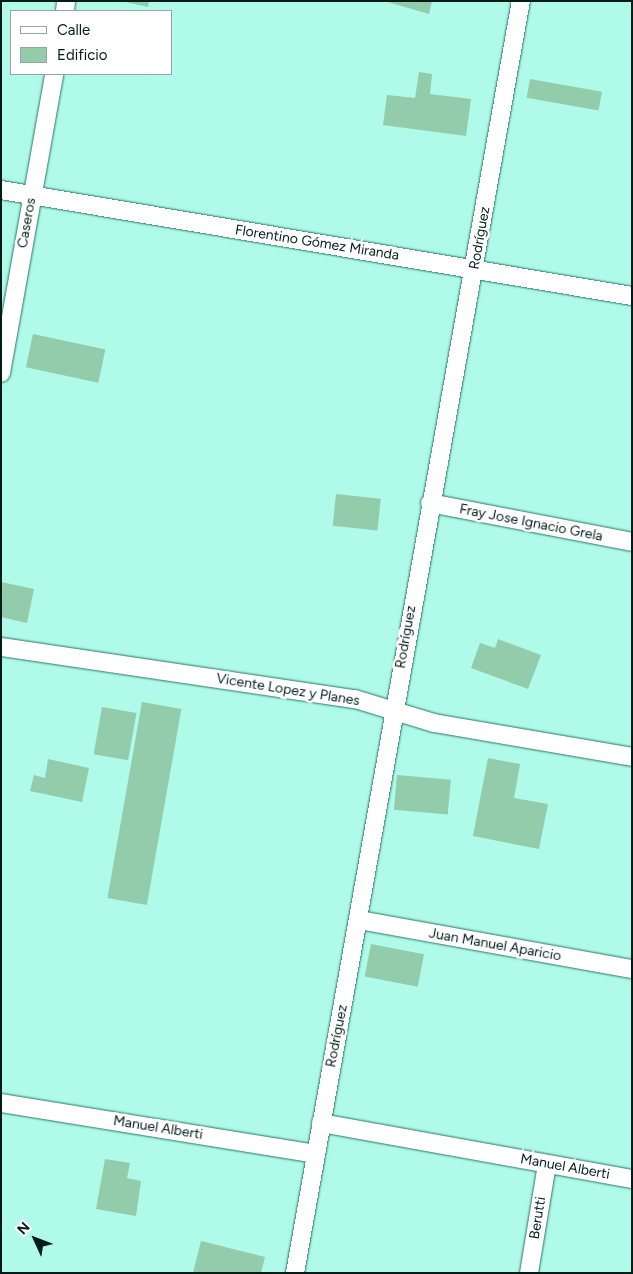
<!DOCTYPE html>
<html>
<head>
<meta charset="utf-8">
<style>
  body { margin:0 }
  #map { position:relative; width:633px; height:1274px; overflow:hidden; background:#affae9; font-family:Figtree,sans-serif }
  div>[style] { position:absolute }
  .building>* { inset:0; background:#92ccaa; transform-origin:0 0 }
  .roads { filter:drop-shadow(0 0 1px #297567) drop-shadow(0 0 1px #297567) }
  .street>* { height:18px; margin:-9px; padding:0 9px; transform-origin:9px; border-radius:9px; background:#fff }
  span { translate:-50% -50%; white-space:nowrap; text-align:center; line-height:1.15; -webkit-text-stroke:5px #fff; paint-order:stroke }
  .street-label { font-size:14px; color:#001c17 }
  .frame { position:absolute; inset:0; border:2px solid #001c17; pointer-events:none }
  .legend { position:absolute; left:10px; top:10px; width:162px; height:65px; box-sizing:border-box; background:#fff; border:1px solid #99a4a2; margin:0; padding:6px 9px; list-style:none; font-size:15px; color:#001c17 }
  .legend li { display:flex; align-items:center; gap:10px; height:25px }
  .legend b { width:25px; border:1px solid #99a4a2 }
  .north { position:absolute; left:10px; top:1214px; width:50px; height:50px; -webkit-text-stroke:4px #fff; paint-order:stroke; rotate:313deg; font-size:14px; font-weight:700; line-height:20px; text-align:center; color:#001c17 }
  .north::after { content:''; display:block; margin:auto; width:18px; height:22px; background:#001c17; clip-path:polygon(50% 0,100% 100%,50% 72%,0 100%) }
</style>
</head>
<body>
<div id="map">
  <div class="building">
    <i style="clip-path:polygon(121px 1px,149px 1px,148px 7px)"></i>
    <i style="clip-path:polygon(384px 1px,432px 1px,429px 14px)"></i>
    <i style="clip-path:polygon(419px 72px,432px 74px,430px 94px,471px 99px,466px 136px,383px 125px,387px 95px,415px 98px)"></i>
    <i style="left:530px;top:79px;width:73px;height:19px;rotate:10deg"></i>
    <i style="left:33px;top:334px;width:74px;height:34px;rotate:12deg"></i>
    <i style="left:336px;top:494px;width:45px;height:32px;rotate:6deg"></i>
    <i style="clip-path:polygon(1px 582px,34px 589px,27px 623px,1px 617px)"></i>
    <i style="clip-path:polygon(498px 639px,541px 655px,528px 689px,471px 668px,480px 643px,495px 648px)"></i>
    <i style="left:142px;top:702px;width:40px;height:199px;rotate:10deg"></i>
    <i style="left:102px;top:707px;width:35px;height:48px;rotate:10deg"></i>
    <i style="clip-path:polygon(488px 758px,520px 764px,514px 798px,548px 804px,539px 849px,473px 836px)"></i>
    <i style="clip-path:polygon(48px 759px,89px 768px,82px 802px,30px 791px,34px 775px,45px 778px)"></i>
    <i style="left:397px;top:775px;width:54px;height:35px;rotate:5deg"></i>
    <i style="left:371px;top:944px;width:54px;height:33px;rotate:11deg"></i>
    <i style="clip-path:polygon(105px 1159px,130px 1163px,127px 1178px,141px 1181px,136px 1216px,96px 1209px)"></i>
    <i style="clip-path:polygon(201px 1241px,265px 1257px,261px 1273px,193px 1273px)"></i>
  </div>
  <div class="roads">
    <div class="street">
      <i style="left:65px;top:11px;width:10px;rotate:-84deg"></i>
      <i style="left:1px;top:190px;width:640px;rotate:9.54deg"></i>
      <i style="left:1px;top:373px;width:304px;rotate:-79.9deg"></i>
      <i style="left:430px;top:503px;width:206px;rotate:10.9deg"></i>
      <i style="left:1px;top:647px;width:358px;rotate:8.4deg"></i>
      <i style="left:355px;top:699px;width:83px;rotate:16.9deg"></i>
      <i style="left:434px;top:723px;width:201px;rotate:9.7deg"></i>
      <i style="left:359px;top:920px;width:277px;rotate:10.2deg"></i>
      <i style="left:1px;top:1103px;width:319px;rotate:9.2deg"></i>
      <i style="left:321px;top:1123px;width:316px;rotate:10.2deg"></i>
      <i style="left:295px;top:1273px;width:1292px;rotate:-79.93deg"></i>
      <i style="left:529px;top:1273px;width:110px;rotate:-80.6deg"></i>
    </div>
  </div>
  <div class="street-label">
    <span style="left:27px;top:223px;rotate:-80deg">Caseros</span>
    <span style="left:480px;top:238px;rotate:-80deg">Rodríguez</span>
    <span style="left:317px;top:243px;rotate:9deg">Florentino Gómez Miranda</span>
    <span style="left:531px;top:523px;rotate:11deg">Fray Jose Ignacio Grela</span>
    <span style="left:406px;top:637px;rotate:-80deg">Rodríguez</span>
    <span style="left:288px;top:690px;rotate:9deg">Vicente Lopez y Planes</span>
    <span style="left:495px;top:945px;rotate:10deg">Juan Manuel Aparicio</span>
    <span style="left:337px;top:1036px;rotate:-79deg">Rodríguez</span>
    <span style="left:158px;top:1128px;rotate:9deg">Manuel Alberti</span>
    <span style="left:565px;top:1167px;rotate:10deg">Manuel Alberti</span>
    <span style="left:538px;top:1218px;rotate:-81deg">Berutti</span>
  </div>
  <div class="frame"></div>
  <ul class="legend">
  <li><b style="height:6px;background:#fff"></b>Calle</li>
  <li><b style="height:14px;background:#92ccaa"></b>Edificio</li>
  </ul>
  <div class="north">N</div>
</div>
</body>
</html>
